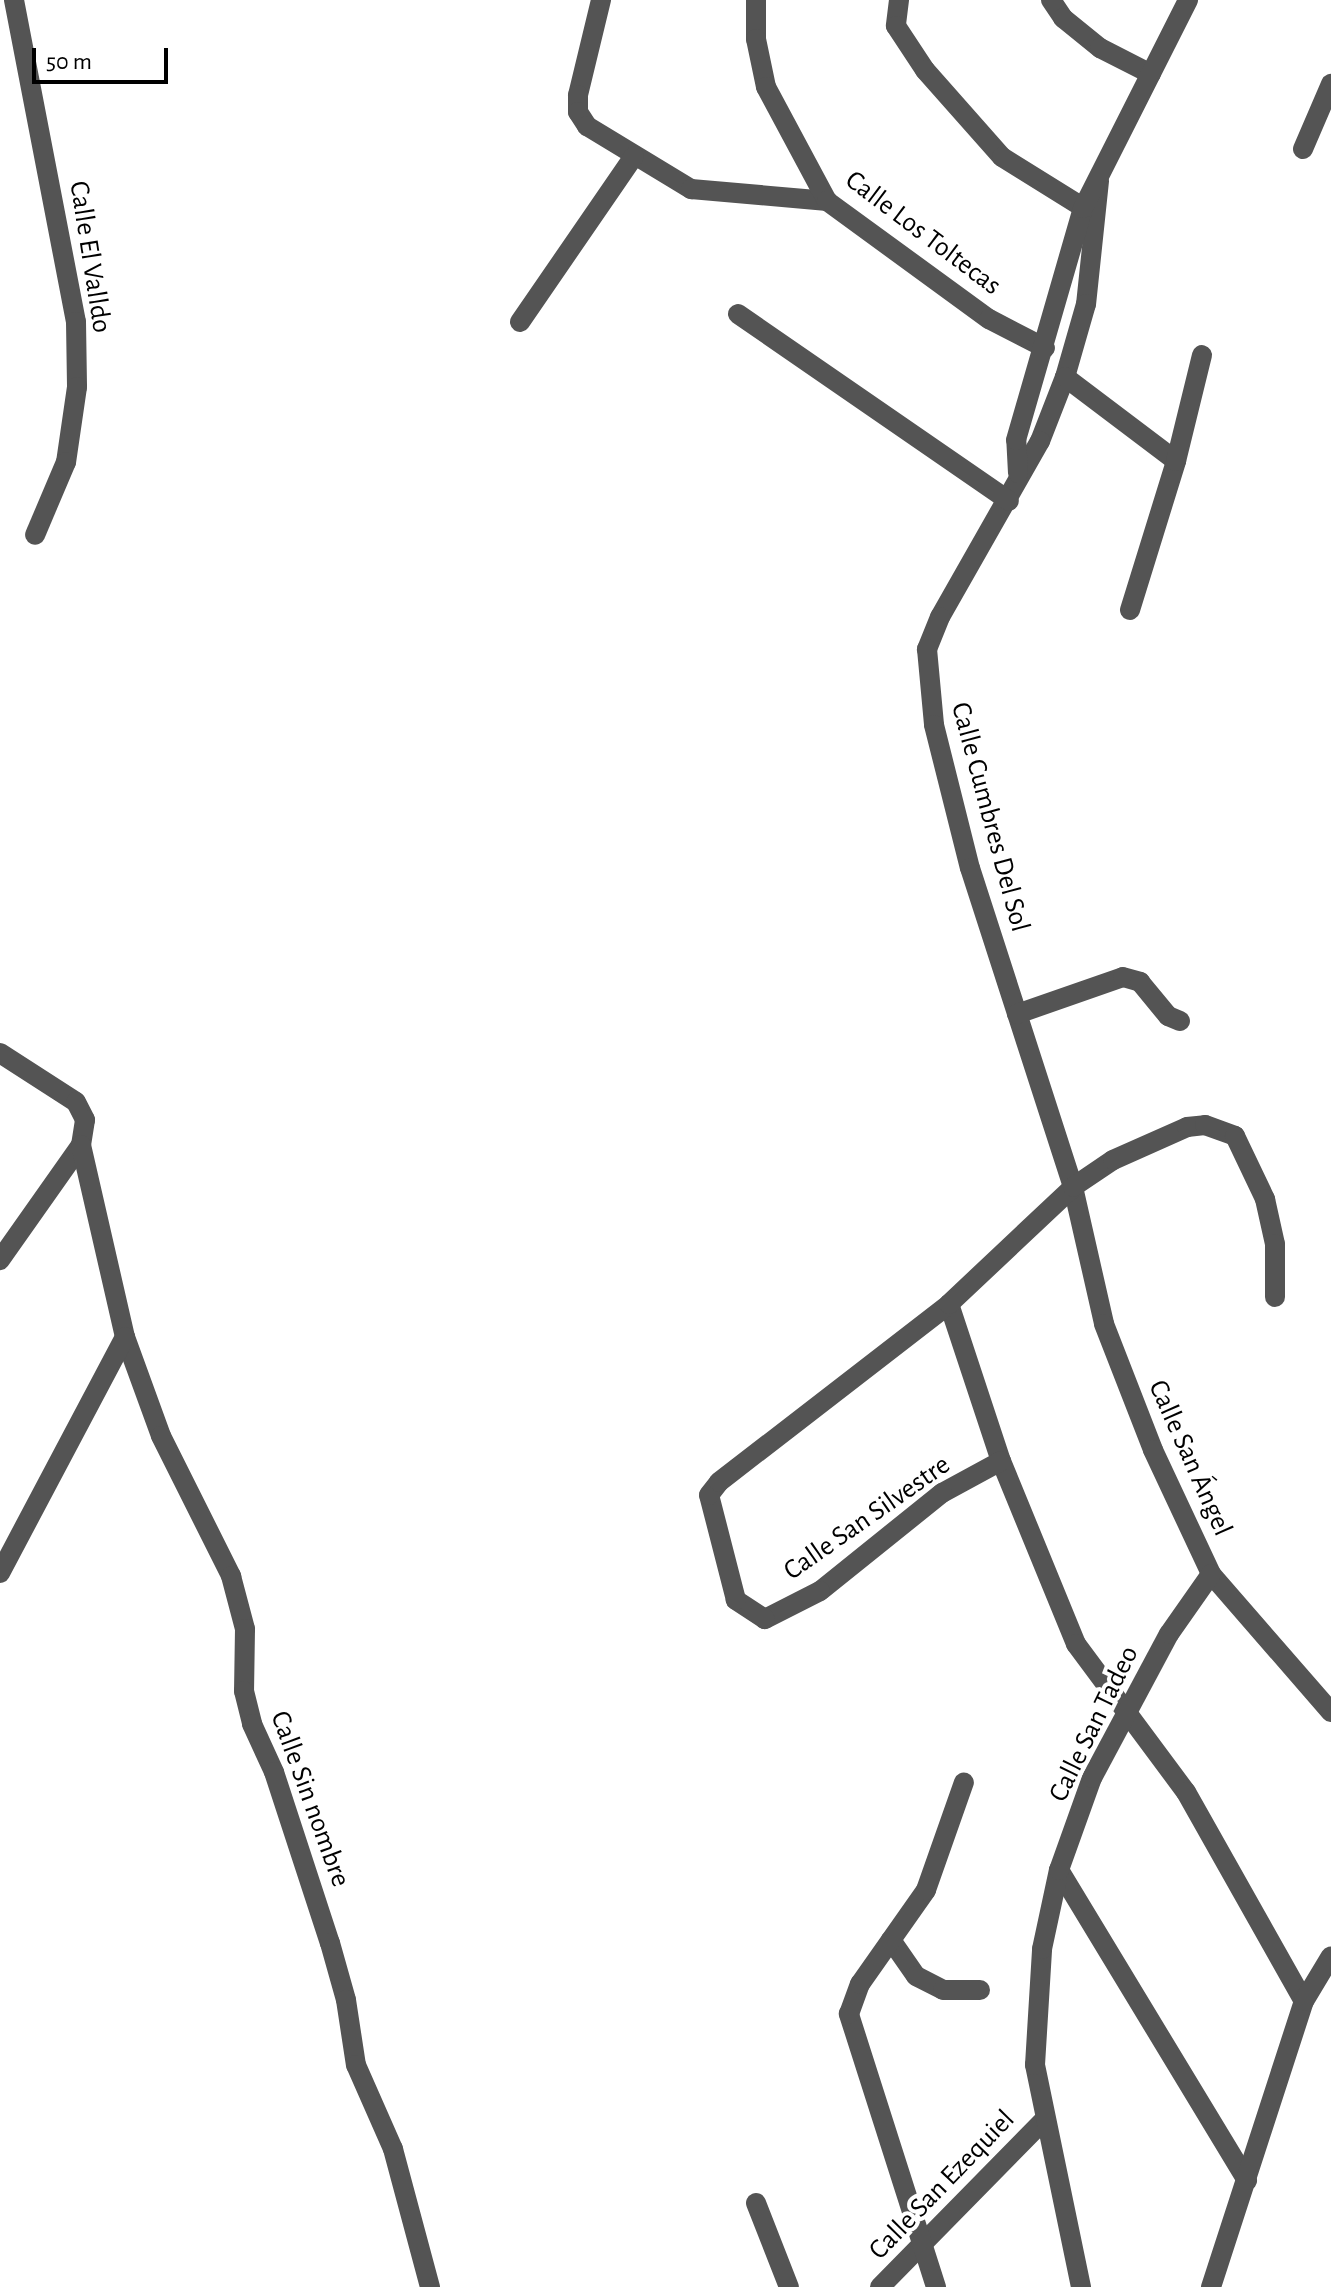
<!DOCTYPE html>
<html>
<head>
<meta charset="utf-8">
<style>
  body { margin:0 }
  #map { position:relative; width:1331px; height:2287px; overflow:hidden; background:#fff; font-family:"Alegreya Sans",sans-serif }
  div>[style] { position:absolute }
  .minor>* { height:20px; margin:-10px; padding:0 10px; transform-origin:10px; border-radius:10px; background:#545454 }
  span { translate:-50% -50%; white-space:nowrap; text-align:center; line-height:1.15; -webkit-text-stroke:8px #fff; paint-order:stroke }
  .street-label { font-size:28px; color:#000 }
  .scale { position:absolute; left:32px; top:48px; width:136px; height:36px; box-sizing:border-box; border:4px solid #000; border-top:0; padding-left:10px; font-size:24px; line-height:28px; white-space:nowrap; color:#000; -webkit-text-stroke:6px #fff; paint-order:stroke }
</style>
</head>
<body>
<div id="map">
  <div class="minor">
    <i style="left:14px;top:0;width:328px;rotate:79.1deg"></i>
    <i style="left:76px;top:322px;width:65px;rotate:89.1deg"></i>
    <i style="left:77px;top:387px;width:76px;rotate:98.3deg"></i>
    <i style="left:66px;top:462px;width:79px;rotate:113deg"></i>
    <i style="left:601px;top:0;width:98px;rotate:103.6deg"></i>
    <i style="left:578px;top:95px;width:17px;rotate:90deg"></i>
    <i style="left:578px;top:112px;width:17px;rotate:57deg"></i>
    <i style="left:587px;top:126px;width:122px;rotate:31.2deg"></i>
    <i style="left:691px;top:189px;width:137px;rotate:5deg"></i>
    <i style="left:756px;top:0;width:39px;rotate:90deg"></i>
    <i style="left:756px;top:39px;width:49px;rotate:78.2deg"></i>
    <i style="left:766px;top:87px;width:129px;rotate:61.8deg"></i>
    <i style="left:827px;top:201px;width:200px;rotate:36.1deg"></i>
    <i style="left:989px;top:319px;width:63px;rotate:27.4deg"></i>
    <i style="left:899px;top:0;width:26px;rotate:97deg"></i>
    <i style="left:896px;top:26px;width:53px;rotate:56.6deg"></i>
    <i style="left:925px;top:70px;width:116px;rotate:48.5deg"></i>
    <i style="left:1002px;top:157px;width:106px;rotate:31.9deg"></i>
    <i style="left:1051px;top:0;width:22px;rotate:56deg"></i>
    <i style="left:1063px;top:18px;width:48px;rotate:39deg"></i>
    <i style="left:1100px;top:48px;width:57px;rotate:27deg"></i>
    <i style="left:1303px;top:149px;width:71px;rotate:-66.7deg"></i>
    <i style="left:1099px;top:181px;width:124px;rotate:96deg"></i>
    <i style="left:1086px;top:304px;width:76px;rotate:106deg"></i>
    <i style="left:1065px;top:377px;width:69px;rotate:111.3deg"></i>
    <i style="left:1040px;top:441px;width:202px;rotate:119.6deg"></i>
    <i style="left:940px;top:617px;width:35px;rotate:112deg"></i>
    <i style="left:927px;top:649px;width:76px;rotate:84.7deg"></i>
    <i style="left:934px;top:725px;width:147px;rotate:75.9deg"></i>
    <i style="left:970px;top:868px;width:335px;rotate:72.1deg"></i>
    <i style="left:1073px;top:1187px;width:140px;rotate:77.2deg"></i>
    <i style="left:1104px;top:1324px;width:135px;rotate:68.7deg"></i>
    <i style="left:1153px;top:1450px;width:137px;rotate:64.9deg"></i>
    <i style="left:1211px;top:1574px;width:183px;rotate:49deg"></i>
    <i style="left:738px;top:314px;width:329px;rotate:34.6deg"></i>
    <i style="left:520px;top:322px;width:201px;rotate:-55.5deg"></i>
    <i style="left:1065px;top:377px;width:139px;rotate:37.1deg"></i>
    <i style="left:1018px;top:473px;width:33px;rotate:-93deg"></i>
    <i style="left:1016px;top:440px;width:241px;rotate:-73.9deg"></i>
    <i style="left:1083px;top:208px;width:233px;rotate:-63.2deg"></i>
    <i style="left:1130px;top:610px;width:156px;rotate:-72.8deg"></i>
    <i style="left:1176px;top:461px;width:109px;rotate:-76.2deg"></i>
    <i style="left:1017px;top:1014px;width:112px;rotate:-19.2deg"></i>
    <i style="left:1123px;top:977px;width:18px;rotate:16deg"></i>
    <i style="left:1140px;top:982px;width:44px;rotate:50.5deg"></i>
    <i style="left:1168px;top:1016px;width:13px;rotate:23deg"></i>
    <i style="left:0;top:1053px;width:90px;rotate:32.8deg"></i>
    <i style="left:76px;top:1102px;width:20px;rotate:63deg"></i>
    <i style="left:85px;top:1120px;width:25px;rotate:99deg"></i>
    <i style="left:81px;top:1145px;width:141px;rotate:125.2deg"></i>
    <i style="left:81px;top:1145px;width:197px;rotate:77.1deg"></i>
    <i style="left:125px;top:1337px;width:105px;rotate:70deg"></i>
    <i style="left:161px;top:1436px;width:157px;rotate:63.4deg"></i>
    <i style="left:231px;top:1576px;width:55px;rotate:75.2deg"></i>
    <i style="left:245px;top:1629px;width:62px;rotate:90.9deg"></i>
    <i style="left:244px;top:1691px;width:34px;rotate:76deg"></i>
    <i style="left:252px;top:1724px;width:53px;rotate:65.4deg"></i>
    <i style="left:274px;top:1772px;width:180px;rotate:71.9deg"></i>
    <i style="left:330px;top:1943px;width:59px;rotate:74.3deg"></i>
    <i style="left:346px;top:2000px;width:66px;rotate:81.3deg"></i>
    <i style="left:356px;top:2065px;width:92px;rotate:66.2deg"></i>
    <i style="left:393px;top:2149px;width:143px;rotate:75deg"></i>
    <i style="left:949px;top:1304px;width:165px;rotate:71.7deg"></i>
    <i style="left:1001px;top:1461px;width:198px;rotate:67.7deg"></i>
    <i style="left:1076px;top:1644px;width:184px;rotate:53.4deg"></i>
    <i style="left:1186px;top:1792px;width:240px;rotate:60.6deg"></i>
    <i style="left:1001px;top:1461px;width:67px;rotate:151.5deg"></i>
    <i style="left:942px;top:1493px;width:156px;rotate:141.2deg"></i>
    <i style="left:820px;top:1591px;width:62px;rotate:153deg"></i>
    <i style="left:765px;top:1619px;width:35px;rotate:-147deg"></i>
    <i style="left:736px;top:1600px;width:108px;rotate:-104.4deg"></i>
    <i style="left:709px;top:1495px;width:16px;rotate:-52deg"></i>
    <i style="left:719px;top:1482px;width:291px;rotate:-37.7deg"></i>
    <i style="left:949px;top:1304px;width:170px;rotate:-43.3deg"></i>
    <i style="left:1073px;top:1187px;width:48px;rotate:-34deg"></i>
    <i style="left:1113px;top:1160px;width:81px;rotate:-24deg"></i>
    <i style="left:1187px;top:1127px;width:18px;rotate:-6deg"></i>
    <i style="left:1205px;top:1125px;width:32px;rotate:20deg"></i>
    <i style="left:1235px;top:1136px;width:70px;rotate:64.5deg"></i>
    <i style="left:1265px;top:1199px;width:46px;rotate:77.5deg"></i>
    <i style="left:1275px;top:1244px;width:53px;rotate:90deg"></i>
    <i style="left:0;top:1573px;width:267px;rotate:-62.1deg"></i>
    <i style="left:1059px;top:1870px;width:363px;rotate:58.8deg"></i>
    <i style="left:891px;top:1940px;width:44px;rotate:55.2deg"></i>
    <i style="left:916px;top:1976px;width:30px;rotate:27deg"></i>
    <i style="left:943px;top:1990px;width:37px"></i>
    <i style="left:756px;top:2203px;width:90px;rotate:68.6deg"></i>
    <i style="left:880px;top:2287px;width:233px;rotate:-45.5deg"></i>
    <i style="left:936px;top:2287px;width:287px;rotate:-107.7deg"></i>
    <i style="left:849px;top:2014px;width:32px;rotate:-70deg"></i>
    <i style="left:860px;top:1984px;width:115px;rotate:-54.9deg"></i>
    <i style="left:926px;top:1890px;width:114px;rotate:-70.6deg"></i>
    <i style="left:1081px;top:2287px;width:227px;rotate:-101.7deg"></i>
    <i style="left:1035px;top:2065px;width:116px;rotate:-86.5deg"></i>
    <i style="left:1042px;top:1949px;width:81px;rotate:-77.9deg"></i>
    <i style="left:1059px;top:1870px;width:98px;rotate:-70.3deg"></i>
    <i style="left:1092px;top:1778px;width:163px;rotate:-61.9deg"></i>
    <i style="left:1169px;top:1634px;width:73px;rotate:-55deg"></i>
    <i style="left:1211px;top:2287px;width:301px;rotate:-72deg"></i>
    <i style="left:1304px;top:2001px;width:52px;rotate:-59deg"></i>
  </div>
  <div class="street-label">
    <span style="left:923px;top:233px;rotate:37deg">Calle Los Toltecas</span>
    <span style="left:90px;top:257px;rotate:81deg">Calle El Valldo</span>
    <span style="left:990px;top:817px;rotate:75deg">Calle Cumbres Del Sol</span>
    <span style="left:1190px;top:1458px;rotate:66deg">Calle San Ángel</span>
    <span style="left:867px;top:1518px;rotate:-35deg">Calle San Silvestre</span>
    <span style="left:1094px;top:1724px;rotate:-64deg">Calle San Tadeo</span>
    <span style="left:310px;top:1799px;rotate:70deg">Calle Sin nombre</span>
    <span style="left:942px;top:2185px;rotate:-46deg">Calle San Ezequiel</span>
  </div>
  <div class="scale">50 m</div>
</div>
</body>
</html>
